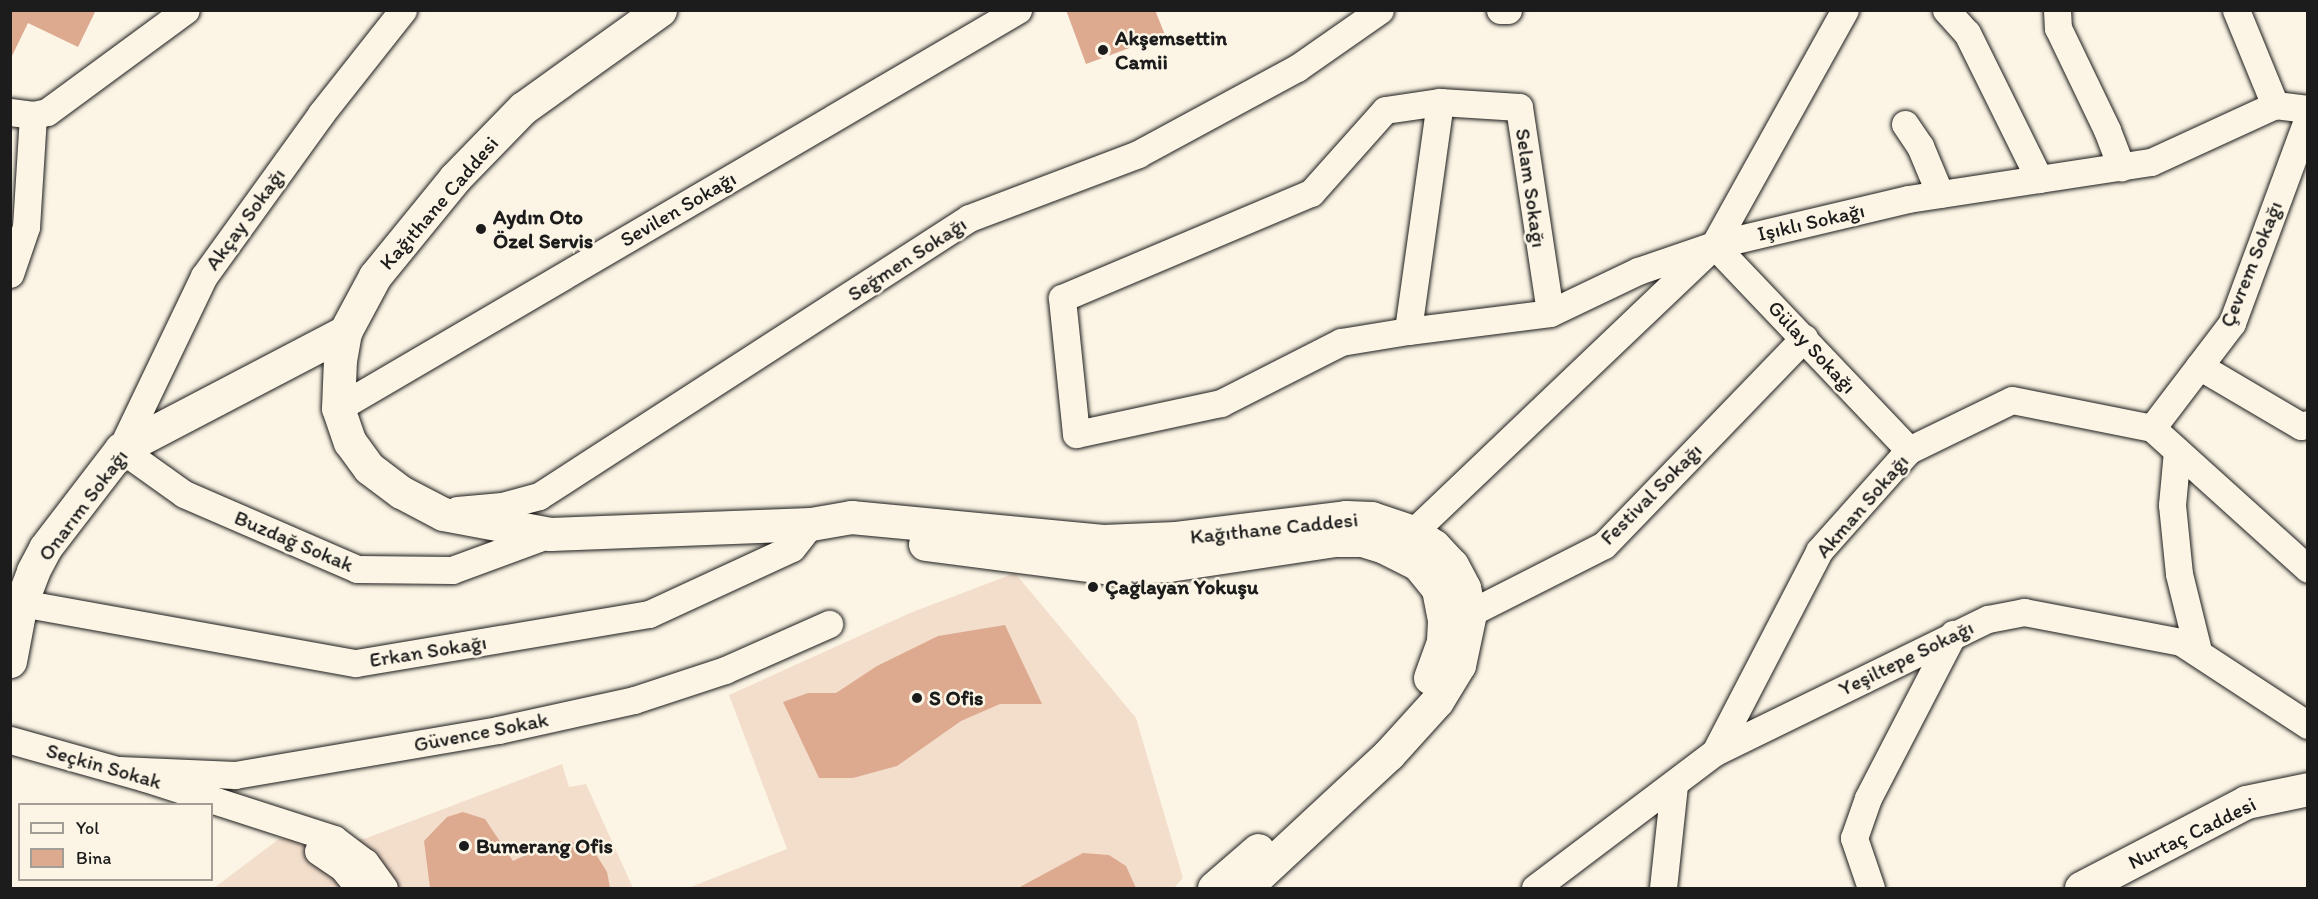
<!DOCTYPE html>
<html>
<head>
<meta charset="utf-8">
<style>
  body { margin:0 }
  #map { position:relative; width:2318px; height:899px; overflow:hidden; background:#fcf5e5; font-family:Itim,sans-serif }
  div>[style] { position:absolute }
  .built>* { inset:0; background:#f3decc }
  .building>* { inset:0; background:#ddaa90 }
  .roads { filter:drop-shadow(0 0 2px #1c1c1c) drop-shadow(0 0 2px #1c1c1c) }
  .street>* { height:27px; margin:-13.5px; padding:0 13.5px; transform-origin:13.5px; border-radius:13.5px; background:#fcf5e5 }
  .secondary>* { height:33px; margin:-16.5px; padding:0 16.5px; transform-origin:16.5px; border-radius:16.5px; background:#fcf5e5 }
  .dots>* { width:16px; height:16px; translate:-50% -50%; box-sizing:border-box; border:3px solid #fcf5e5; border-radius:50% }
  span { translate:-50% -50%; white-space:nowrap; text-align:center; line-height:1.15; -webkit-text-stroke:5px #fcf5e5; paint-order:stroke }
  .poi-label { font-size:21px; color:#1c1c1c; font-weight:700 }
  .left { translate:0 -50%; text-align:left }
  .street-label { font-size:21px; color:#1c1c1c }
  .frame { position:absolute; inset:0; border:12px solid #1c1c1c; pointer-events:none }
  .legend { position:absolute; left:18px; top:803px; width:195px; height:78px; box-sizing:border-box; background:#fcf5e5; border:2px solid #a29e95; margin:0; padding:8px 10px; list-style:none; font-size:18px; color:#1c1c1c }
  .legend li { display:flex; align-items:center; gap:12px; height:30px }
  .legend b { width:30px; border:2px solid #a29e95 }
</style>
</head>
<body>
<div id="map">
  <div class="built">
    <i style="clip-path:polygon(1015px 573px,1136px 718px,1183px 878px,1174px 888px,688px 888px,787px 849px,729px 695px,910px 613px)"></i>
    <i style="clip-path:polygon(562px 764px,569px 787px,586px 784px,633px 888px,214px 888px,279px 839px,364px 839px)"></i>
  </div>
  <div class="building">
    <i style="clip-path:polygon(10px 10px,96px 10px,78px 47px,28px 23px,10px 60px)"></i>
    <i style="clip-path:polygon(1066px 10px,1155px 10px,1165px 35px,1086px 64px)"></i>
    <i style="clip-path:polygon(1005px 625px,1042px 704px,1000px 704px,961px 721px,897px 766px,853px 778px,819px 778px,783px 702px,808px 693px,836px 693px,877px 666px,938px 636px)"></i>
    <i style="clip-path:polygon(463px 812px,485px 819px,513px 861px,555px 841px,570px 841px,594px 851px,607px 872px,610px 888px,430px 888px,424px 841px,447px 817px)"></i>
    <i style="clip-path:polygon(1083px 853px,1109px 855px,1126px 866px,1136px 888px,1018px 888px)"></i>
  </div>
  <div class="roads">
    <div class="street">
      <i style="left:403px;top:10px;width:132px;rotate:128.3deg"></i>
      <i style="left:321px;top:114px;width:200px;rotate:125.8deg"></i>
      <i style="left:204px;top:276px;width:192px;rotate:115.6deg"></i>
      <i style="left:121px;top:449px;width:77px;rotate:35.5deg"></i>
      <i style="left:184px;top:494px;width:189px;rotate:23.4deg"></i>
      <i style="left:357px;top:569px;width:95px;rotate:0.6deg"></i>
      <i style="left:452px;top:570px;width:104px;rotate:-20.2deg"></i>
      <i style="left:1500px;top:10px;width:8px"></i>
      <i style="left:1946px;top:10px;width:31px;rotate:48deg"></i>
      <i style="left:1967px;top:33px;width:163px;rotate:63.7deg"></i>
      <i style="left:2057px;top:10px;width:18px;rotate:87deg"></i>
      <i style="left:2058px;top:28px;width:113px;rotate:64.3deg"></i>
      <i style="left:2107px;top:130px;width:40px;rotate:69deg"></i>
      <i style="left:2236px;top:10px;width:103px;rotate:67.7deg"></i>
      <i style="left:1440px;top:102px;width:231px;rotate:98deg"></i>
      <i style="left:1408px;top:331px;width:143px;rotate:-7.2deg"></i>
      <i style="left:1550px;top:313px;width:98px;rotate:-25.5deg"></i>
      <i style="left:1638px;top:271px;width:80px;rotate:-18.9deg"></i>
      <i style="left:1714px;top:245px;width:199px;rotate:-13.3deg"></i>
      <i style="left:1908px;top:199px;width:246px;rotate:-8.7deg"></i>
      <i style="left:2151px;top:162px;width:136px;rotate:-24.7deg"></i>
      <i style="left:2275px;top:105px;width:33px;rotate:7deg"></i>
      <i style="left:10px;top:112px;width:23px;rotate:7deg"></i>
      <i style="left:33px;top:115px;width:14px;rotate:-12deg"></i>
      <i style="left:47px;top:112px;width:172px;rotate:-36.3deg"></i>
      <i style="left:1905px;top:124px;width:27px;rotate:56deg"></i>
      <i style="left:1920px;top:146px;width:52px;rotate:67.4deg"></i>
      <i style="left:1714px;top:245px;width:283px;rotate:46.4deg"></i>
      <i style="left:10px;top:274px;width:50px;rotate:-71.2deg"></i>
      <i style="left:26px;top:227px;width:112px;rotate:-86.4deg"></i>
      <i style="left:1408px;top:331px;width:68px;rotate:170.7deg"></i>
      <i style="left:1341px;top:342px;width:135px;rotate:153.1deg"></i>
      <i style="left:1221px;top:403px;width:148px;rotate:167.9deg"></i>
      <i style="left:1076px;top:434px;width:137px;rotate:-95.9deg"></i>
      <i style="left:1062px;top:298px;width:270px;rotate:-22.9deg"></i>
      <i style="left:1311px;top:193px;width:111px;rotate:-48.3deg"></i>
      <i style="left:1385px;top:110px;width:56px;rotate:-8.3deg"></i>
      <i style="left:1440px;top:102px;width:79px;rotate:3.6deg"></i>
      <i style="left:1519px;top:107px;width:208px;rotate:81.4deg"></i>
      <i style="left:2199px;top:366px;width:118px;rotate:30.5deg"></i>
      <i style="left:2301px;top:426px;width:7px;rotate:-16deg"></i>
      <i style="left:338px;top:408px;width:788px;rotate:-30.34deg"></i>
      <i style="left:2152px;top:428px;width:132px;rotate:-52.7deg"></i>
      <i style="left:2232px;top:323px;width:219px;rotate:-69.7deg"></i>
      <i style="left:2177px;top:451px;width:54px;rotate:95.3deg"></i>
      <i style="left:2172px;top:505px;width:69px;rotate:84.2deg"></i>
      <i style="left:2179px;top:574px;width:79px;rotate:76.1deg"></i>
      <i style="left:457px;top:510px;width:45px;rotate:-5.1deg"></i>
      <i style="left:502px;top:506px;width:38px;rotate:-15deg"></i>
      <i style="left:539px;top:496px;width:512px;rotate:-32.88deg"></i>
      <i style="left:969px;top:218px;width:181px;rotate:-20.7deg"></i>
      <i style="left:1138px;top:154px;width:181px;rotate:-28.4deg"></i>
      <i style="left:1297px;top:68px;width:101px;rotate:-34.9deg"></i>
      <i style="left:1413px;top:532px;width:416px;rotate:-43.6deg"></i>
      <i style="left:1714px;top:245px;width:269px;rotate:-60.9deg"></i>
      <i style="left:10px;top:606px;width:11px;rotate:-15deg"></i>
      <i style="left:21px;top:603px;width:340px;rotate:10.2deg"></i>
      <i style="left:356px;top:663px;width:297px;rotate:-9.5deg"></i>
      <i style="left:649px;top:614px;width:157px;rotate:-24.8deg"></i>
      <i style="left:792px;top:548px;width:31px;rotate:-52deg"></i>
      <i style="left:1470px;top:613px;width:150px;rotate:-26.9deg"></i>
      <i style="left:1604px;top:545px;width:288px;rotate:-46deg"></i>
      <i style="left:10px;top:740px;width:140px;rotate:15.7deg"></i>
      <i style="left:145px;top:778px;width:199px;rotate:17.9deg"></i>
      <i style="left:334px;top:839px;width:39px;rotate:37deg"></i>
      <i style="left:365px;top:862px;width:32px;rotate:54deg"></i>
      <i style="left:1715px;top:752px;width:226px;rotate:-62.6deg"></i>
      <i style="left:1819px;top:551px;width:135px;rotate:-48.3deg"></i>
      <i style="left:1909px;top:450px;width:114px;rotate:-25.9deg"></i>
      <i style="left:2012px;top:400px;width:143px;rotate:11.3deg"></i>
      <i style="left:2152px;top:428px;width:210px;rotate:42.1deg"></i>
      <i style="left:119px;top:770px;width:116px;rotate:2.5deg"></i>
      <i style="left:235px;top:775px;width:267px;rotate:-9.7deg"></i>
      <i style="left:498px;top:730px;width:139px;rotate:-12.4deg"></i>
      <i style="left:634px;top:700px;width:96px;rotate:-18.2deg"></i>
      <i style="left:725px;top:670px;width:114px;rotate:-23.9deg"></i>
      <i style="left:318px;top:851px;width:29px;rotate:34deg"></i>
      <i style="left:342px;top:867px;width:27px;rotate:51deg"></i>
      <i style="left:1535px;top:888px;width:226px;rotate:-37.1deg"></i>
      <i style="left:1715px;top:752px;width:304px;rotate:-26deg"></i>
      <i style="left:1988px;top:619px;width:37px;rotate:-11deg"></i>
      <i style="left:2024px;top:612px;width:160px;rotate:10.8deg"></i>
      <i style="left:2181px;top:642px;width:152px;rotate:33.2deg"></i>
      <i style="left:1663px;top:888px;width:104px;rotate:-83.9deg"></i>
      <i style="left:1871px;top:888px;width:53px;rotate:-108.8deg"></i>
      <i style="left:1854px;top:838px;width:42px;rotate:-70.7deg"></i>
      <i style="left:1868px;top:798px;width:185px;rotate:-62.6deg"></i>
    </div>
    <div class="secondary">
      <i style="left:660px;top:10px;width:168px;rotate:144.4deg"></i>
      <i style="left:523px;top:108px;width:98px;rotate:134.2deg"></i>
      <i style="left:455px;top:178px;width:127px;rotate:129.2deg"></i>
      <i style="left:375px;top:276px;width:64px;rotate:118.2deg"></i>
      <i style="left:345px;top:332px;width:27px;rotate:100deg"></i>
      <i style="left:340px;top:359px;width:49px;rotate:92.3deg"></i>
      <i style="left:338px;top:408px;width:36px;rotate:71deg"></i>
      <i style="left:350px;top:442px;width:32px;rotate:54deg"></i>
      <i style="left:369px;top:468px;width:40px;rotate:37deg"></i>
      <i style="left:401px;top:492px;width:47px;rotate:27.6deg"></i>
      <i style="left:443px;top:514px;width:109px;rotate:10.6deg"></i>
      <i style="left:550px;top:534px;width:261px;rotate:-2.2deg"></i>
      <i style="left:811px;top:524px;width:41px;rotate:-9.9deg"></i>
      <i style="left:851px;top:517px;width:253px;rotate:5.4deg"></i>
      <i style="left:1103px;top:541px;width:73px;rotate:-2.4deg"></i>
      <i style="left:1176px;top:538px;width:171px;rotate:-7deg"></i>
      <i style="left:1346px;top:517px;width:25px;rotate:2deg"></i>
      <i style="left:1371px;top:518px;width:44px;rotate:18.4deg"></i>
      <i style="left:1413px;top:532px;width:25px;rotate:34deg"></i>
      <i style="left:1434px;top:546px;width:26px;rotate:47deg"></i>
      <i style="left:1452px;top:565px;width:26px;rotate:62deg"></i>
      <i style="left:1464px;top:588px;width:26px;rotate:77deg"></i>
      <i style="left:1470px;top:613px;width:53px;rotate:101.9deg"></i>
      <i style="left:1459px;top:665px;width:42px;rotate:121.4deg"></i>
      <i style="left:1437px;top:701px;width:72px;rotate:132.2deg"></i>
      <i style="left:1389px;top:754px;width:197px;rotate:137.1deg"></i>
      <i style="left:925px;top:544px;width:189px;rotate:7.3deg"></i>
      <i style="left:1112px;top:568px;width:57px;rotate:-3deg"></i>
      <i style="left:1169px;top:565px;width:168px;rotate:-8.6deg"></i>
      <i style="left:1335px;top:540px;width:27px"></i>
      <i style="left:1362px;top:540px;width:21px;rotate:17deg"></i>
      <i style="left:1382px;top:546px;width:40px;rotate:26.6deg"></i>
      <i style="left:1418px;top:564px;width:32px;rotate:51deg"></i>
      <i style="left:1438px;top:589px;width:33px;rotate:79deg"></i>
      <i style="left:1444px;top:621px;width:21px;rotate:93deg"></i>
      <i style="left:1443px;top:642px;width:38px;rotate:110deg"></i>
      <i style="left:10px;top:661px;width:59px;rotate:-79.3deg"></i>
      <i style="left:21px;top:603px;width:34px;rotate:-69deg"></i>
      <i style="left:33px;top:571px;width:26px;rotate:-62deg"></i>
      <i style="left:45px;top:548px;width:125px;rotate:-52.5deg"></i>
      <i style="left:121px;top:449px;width:253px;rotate:-27.6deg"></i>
      <i style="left:1214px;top:888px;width:58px;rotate:-40.8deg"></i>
      <i style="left:2081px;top:888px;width:186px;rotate:-27.5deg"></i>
      <i style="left:2246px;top:802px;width:63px;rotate:-11.8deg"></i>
    </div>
  </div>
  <div class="dots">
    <i style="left:1103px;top:50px;background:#1c1c1c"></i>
    <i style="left:481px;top:229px;background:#1c1c1c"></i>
    <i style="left:1093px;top:587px;background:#1c1c1c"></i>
    <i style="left:917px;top:698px;background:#1c1c1c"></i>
    <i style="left:464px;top:846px;background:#1c1c1c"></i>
  </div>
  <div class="poi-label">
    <span class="left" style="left:1115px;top:50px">Akşemsettin<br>Camii</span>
    <span class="left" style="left:493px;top:229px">Aydın Oto<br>Özel Servis</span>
    <span class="left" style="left:1105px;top:587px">Çağlayan Yokuşu</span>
    <span class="left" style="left:929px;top:698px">S Ofis</span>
    <span class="left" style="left:476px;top:846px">Bumerang Ofis</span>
  </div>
  <div class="street-label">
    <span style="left:1531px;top:188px;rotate:82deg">Selam Sokağı</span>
    <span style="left:439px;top:203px;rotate:-49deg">Kağıthane Caddesi</span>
    <span style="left:678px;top:209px;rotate:-30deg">Sevilen Sokağı</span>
    <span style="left:245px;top:219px;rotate:-54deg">Akçay Sokağı</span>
    <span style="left:1811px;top:222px;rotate:-13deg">Işıklı Sokağı</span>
    <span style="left:907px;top:259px;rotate:-33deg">Seğmen Sokağı</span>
    <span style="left:2251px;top:264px;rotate:-68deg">Çevrem Sokağı</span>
    <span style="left:1812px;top:347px;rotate:47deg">Gülay Sokağı</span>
    <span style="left:1651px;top:494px;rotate:-45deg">Festival Sokağı</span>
    <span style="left:83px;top:505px;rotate:-53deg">Onarım Sokağı</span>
    <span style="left:1862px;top:506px;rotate:-49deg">Akman Sokağı</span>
    <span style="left:1274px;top:528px;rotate:-6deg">Kağıthane Caddesi</span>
    <span style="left:294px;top:541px;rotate:23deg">Buzdağ Sokak</span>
    <span style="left:428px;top:651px;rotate:-9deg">Erkan Sokağı</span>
    <span style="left:1906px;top:658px;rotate:-26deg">Yeşiltepe Sokağı</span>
    <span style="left:481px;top:732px;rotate:-11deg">Güvence Sokak</span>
    <span style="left:104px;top:766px;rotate:16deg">Seçkin Sokak</span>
    <span style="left:2192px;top:833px;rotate:-26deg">Nurtaç Caddesi</span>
  </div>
  <div class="frame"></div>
  <ul class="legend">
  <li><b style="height:8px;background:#fcf5e5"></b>Yol</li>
  <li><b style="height:16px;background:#ddaa90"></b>Bina</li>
  </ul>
</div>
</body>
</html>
